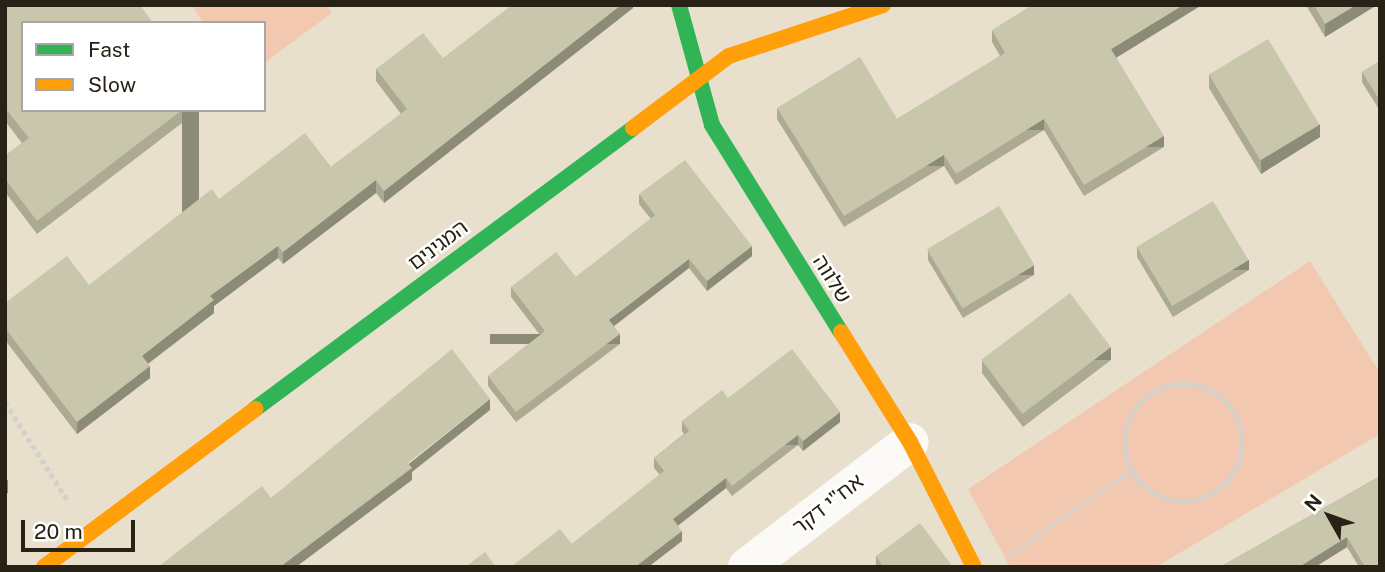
<!DOCTYPE html>
<html>
<head>
<meta charset="utf-8">
<style>
  body { margin:0 }
  #map { position:relative; width:1385px; height:572px; overflow:hidden; background:#e8e0cc; font-family:"Public Sans","Noto Sans Hebrew",sans-serif }
  div>[style] { position:absolute }
  .green>* { inset:0; background:#f2c9b0 }
  .path>* { height:4.5px; margin-top:-2.25px; transform-origin:0; background:repeating-linear-gradient(90deg,#d3d1cb 0 5px,transparent 0 8.5px) }
  .path>.ring { margin:-2.25px; padding:0; box-sizing:content-box; background:none; border:4.5px solid #d3d1cb; border-radius:50% }
  .street>* { height:38px; margin:-19px; padding:0 19px; transform-origin:19px; border-radius:19px; background:#fcfaf7 }
  .fast>* { height:16px; margin:-8px; padding:0 8px; transform-origin:8px; border-radius:8px; background:#30b455 }
  .slow>* { height:16px; margin:-8px; padding:0 8px; transform-origin:8px; border-radius:8px; background:#ff9f0a }
  .wall>* { inset:0; background:#acaa93 }
  .shaded-wall>* { inset:0; background:#8c8b78; transform-origin:0 0 }
  .building>* { inset:0; background:#c8c6ab; transform-origin:0 0 }
  span { translate:-50% -50%; white-space:nowrap; text-align:center; line-height:1.15; -webkit-text-stroke:5px #fff; paint-order:stroke }
  .street-label { font-size:21px; color:#272215 }
  .frame { position:absolute; inset:0; border:7px solid #272215; pointer-events:none }
  .legend { position:absolute; left:21px; top:21px; width:245px; height:91px; box-sizing:border-box; background:#fff; border:2px solid #a9a7a1; margin:0; padding:9px 12px; list-style:none; font-size:21px; color:#272215 }
  .legend li { display:flex; align-items:center; gap:14px; height:35px }
  .legend b { width:35px; border:2px solid #a9a7a1 }
  .north { position:absolute; left:1294px; top:481px; width:70px; height:70px; -webkit-text-stroke:5px #fff; paint-order:stroke; rotate:310deg; font-size:19px; font-weight:700; line-height:28px; text-align:center; color:#272215 }
  .north::after { content:''; display:block; margin:auto; width:24px; height:32px; background:#272215; clip-path:polygon(50% 0,100% 100%,50% 72%,0 100%) }
  .scale { position:absolute; left:21px; top:520px; width:114px; height:32px; box-sizing:border-box; border:4px solid #272215; border-top:0; padding-left:9px; font-size:21px; line-height:24px; white-space:nowrap; color:#272215; -webkit-text-stroke:5px #fff; paint-order:stroke }
</style>
</head>
<body>
<div id="map">
  <div class="green">
    <i style="clip-path:polygon(192px 5px,327px 5px,332px 13px,264px 63px,264px 23px,203px 23px)"></i>
    <i style="clip-path:polygon(1310px 261px,1380px 373px,1380px 434px,1156px 567px,1010px 567px,968px 489px)"></i>
  </div>
  <div class="path">
    <i class="ring" style="left:1125px;top:384px;width:113.5px;height:113.5px"></i>
    <i style="left:5px;top:402px;width:117px;rotate:57.5deg"></i>
    <i style="left:1008px;top:555px;width:149px;rotate:-34.3deg"></i>
  </div>
  <div class="street">
    <i style="left:747px;top:567px;width:205px;rotate:-37.5deg"></i>
  </div>
  <div class="fast">
    <i style="left:679px;top:5px;width:124px;rotate:74.6deg"></i>
    <i style="left:712px;top:125px;width:244px;rotate:58.1deg"></i>
    <i style="left:255px;top:409px;width:471px;rotate:-36.6deg"></i>
  </div>
  <div class="slow">
    <i style="left:633px;top:128px;width:120px;rotate:-36.9deg"></i>
    <i style="left:729px;top:56px;width:162px;rotate:-18.3deg"></i>
    <i style="left:841px;top:332px;width:130px;rotate:57.9deg"></i>
    <i style="left:910px;top:442px;width:140px;rotate:62.9deg"></i>
    <i style="left:44px;top:567px;width:264px;rotate:-36.8deg"></i>
  </div>
  <div class="wall">
    <i style="clip-path:polygon(5px 5px,23px 110px,199px 110px,37px 234px,5px 192px,5px 156px,22px 143px,5px 121px)"></i>
    <i style="clip-path:polygon(633px 5px,633px 8px,384px 203px,376px 193px,283px 264px,278px 258px,214px 306px,214px 313px,148px 364px,150px 378px,77px 434px,5px 340px,5px 303px,89px 285px,219px 199px,331px 167px,401px 114px,376px 81px,376px 69px,443px 58px)"></i>
    <i style="clip-path:polygon(1306px 5px,1377px 5px,1325px 37px)"></i>
    <i style="clip-path:polygon(992px 30px,1116px 58px,1164px 147px,1084px 196px,1044px 130px,956px 185px,944px 166px,844px 227px,777px 119px,777px 108px,897px 119px,1000px 56px,992px 42px)"></i>
    <i style="clip-path:polygon(1380px 61px,1380px 111px,1362px 82px,1362px 72px)"></i>
    <i style="clip-path:polygon(1209px 75px,1320px 137px,1261px 174px,1209px 88px)"></i>
    <i style="clip-path:polygon(639px 194px,752px 256px,707px 291px,689px 268px,613px 326px,620px 344px,516px 422px,488px 386px,488px 376px,540px 335px,511px 297px,511px 287px,576px 277px,651px 219px,639px 204px)"></i>
    <i style="clip-path:polygon(1137px 247px,1249px 270px,1173px 317px,1137px 257px)"></i>
    <i style="clip-path:polygon(928px 250px,1034px 275px,963px 318px,928px 260px)"></i>
    <i style="clip-path:polygon(982px 360px,1111px 360px,1023px 427px,982px 373px)"></i>
    <i style="clip-path:polygon(728px 398px,840px 422px,803px 451px,798px 445px,732px 496px,726px 488px,678px 526px,682px 541px,648px 567px,511px 567px,572px 544px,660px 475px,654px 468px,654px 458px,684px 434px,682px 431px,682px 421px)"></i>
    <i style="clip-path:polygon(1380px 476px,1380px 567px,1359px 567px,1347px 547px,1315px 567px,1220px 567px)"></i>
    <i style="clip-path:polygon(876px 556px,953px 567px,876px 567px)"></i>
  </div>
  <div class="shaded-wall">
    <i style="clip-path:polygon(621px 5px,633px 5px,633px 8px,384px 203px,384px 191px)"></i>
    <i style="clip-path:polygon(1183px 5px,1202px 5px,1111px 61px,1111px 49px)"></i>
    <i style="clip-path:polygon(1356px 5px,1377px 5px,1325px 37px,1325px 24px)"></i>
    <i style="left:182px;top:110px;width:17px;height:183px"></i>
    <i style="left:1044px;top:119px;width:11px;height:104px;rotate:90deg"></i>
    <i style="clip-path:polygon(1320px 124px,1320px 137px,1261px 174px,1261px 160px)"></i>
    <i style="left:1164px;top:136px;width:11px;height:94px;rotate:90deg"></i>
    <i style="left:944px;top:155px;width:11px;height:117px;rotate:90deg"></i>
    <i style="clip-path:polygon(376px 180px,376px 193px,283px 264px,283px 252px)"></i>
    <i style="clip-path:polygon(278px 246px,278px 258px,214px 306px,214px 313px,142px 368px,142px 356px,210px 296px)"></i>
    <i style="clip-path:polygon(752px 246px,752px 256px,707px 291px,707px 281px)"></i>
    <i style="clip-path:polygon(689px 259px,689px 268px,609px 330px,609px 320px)"></i>
    <i style="left:1249px;top:260px;width:10px;height:89px;rotate:90deg"></i>
    <i style="left:1034px;top:265px;width:10px;height:83px;rotate:90deg"></i>
    <i style="left:620px;top:334px;width:10px;height:130px;rotate:90deg"></i>
    <i style="left:1111px;top:347px;width:13px;height:111px;rotate:90deg"></i>
    <i style="clip-path:polygon(150px 366px,150px 378px,77px 434px,77px 422px)"></i>
    <i style="clip-path:polygon(490px 399px,490px 410px,412px 472px,412px 480px,296px 567px,280px 567px)"></i>
    <i style="clip-path:polygon(840px 412px,840px 422px,803px 451px,803px 441px)"></i>
    <i style="left:798px;top:435px;width:10px;height:83px;rotate:90deg"></i>
    <i style="clip-path:polygon(726px 478px,726px 488px,673px 529px,673px 519px)"></i>
    <i style="clip-path:polygon(8px 480px,8px 493px,5px 494px,5px 481px)"></i>
    <i style="clip-path:polygon(682px 531px,682px 541px,648px 567px,635px 567px)"></i>
    <i style="clip-path:polygon(1347px 537px,1347px 547px,1315px 567px,1299px 567px)"></i>
  </div>
  <div class="building">
    <i style="clip-path:polygon(5px 5px,140px 5px,153px 23px,23px 23px,23px 110px,182px 110px,37px 221px,5px 179px,5px 156px,29px 138px,5px 108px)"></i>
    <i style="clip-path:polygon(512px 5px,621px 5px,384px 191px,376px 180px,283px 252px,278px 246px,210px 296px,214px 300px,142px 356px,150px 366px,77px 422px,5px 328px,5px 303px,67px 256px,89px 285px,212px 189px,219px 199px,305px 133px,331px 167px,407px 109px,376px 69px,423px 33px,443px 58px)"></i>
    <i style="clip-path:polygon(1032px 5px,1183px 5px,1111px 49px,1164px 136px,1084px 185px,1044px 119px,956px 174px,944px 155px,844px 216px,777px 108px,860px 57px,897px 119px,1005px 53px,992px 30px)"></i>
    <i style="clip-path:polygon(1314px 5px,1356px 5px,1325px 24px)"></i>
    <i style="left:1268px;top:39px;width:100px;height:69px;rotate:59deg"></i>
    <i style="clip-path:polygon(1380px 61px,1380px 101px,1362px 72px)"></i>
    <i style="clip-path:polygon(685px 160px,752px 246px,707px 281px,689px 259px,609px 320px,620px 334px,516px 412px,488px 376px,545px 331px,511px 287px,556px 252px,576px 277px,655px 215px,639px 194px)"></i>
    <i style="left:1213px;top:201px;width:69px;height:89px;rotate:59deg"></i>
    <i style="left:999px;top:206px;width:69px;height:84px;rotate:59deg"></i>
    <i style="left:1070px;top:293px;width:68px;height:111px;rotate:53deg"></i>
    <i style="clip-path:polygon(452px 349px,490px 399px,408px 463px,412px 468px,280px 567px,158px 567px,262px 486px,271px 498px)"></i>
    <i style="clip-path:polygon(792px 349px,840px 412px,803px 441px,798px 435px,732px 486px,726px 478px,673px 519px,682px 531px,635px 567px,511px 567px,560px 529px,572px 544px,664px 471px,654px 458px,689px 431px,682px 421px,722px 390px,728px 398px)"></i>
    <i style="clip-path:polygon(1380px 476px,1380px 567px,1365px 567px,1347px 537px,1299px 567px,1220px 567px)"></i>
    <i style="clip-path:polygon(920px 523px,953px 567px,883px 567px,876px 556px)"></i>
    <i style="clip-path:polygon(485px 552px,496px 567px,465px 567px)"></i>
  </div>
  <div class="street-label">
    <span style="left:438px;top:245px;rotate:-37deg">המגינים</span>
    <span style="left:832px;top:279px;rotate:58deg">שלווה</span>
    <span style="left:828px;top:504px;rotate:-38deg">אח"י דקר</span>
  </div>
  <div class="frame"></div>
  <ul class="legend">
  <li><b style="height:9px;background:#30b455"></b>Fast</li>
  <li><b style="height:9px;background:#ff9f0a"></b>Slow</li>
  </ul>
  <div class="north">N</div>
  <div class="scale">20 m</div>
</div>
</body>
</html>
